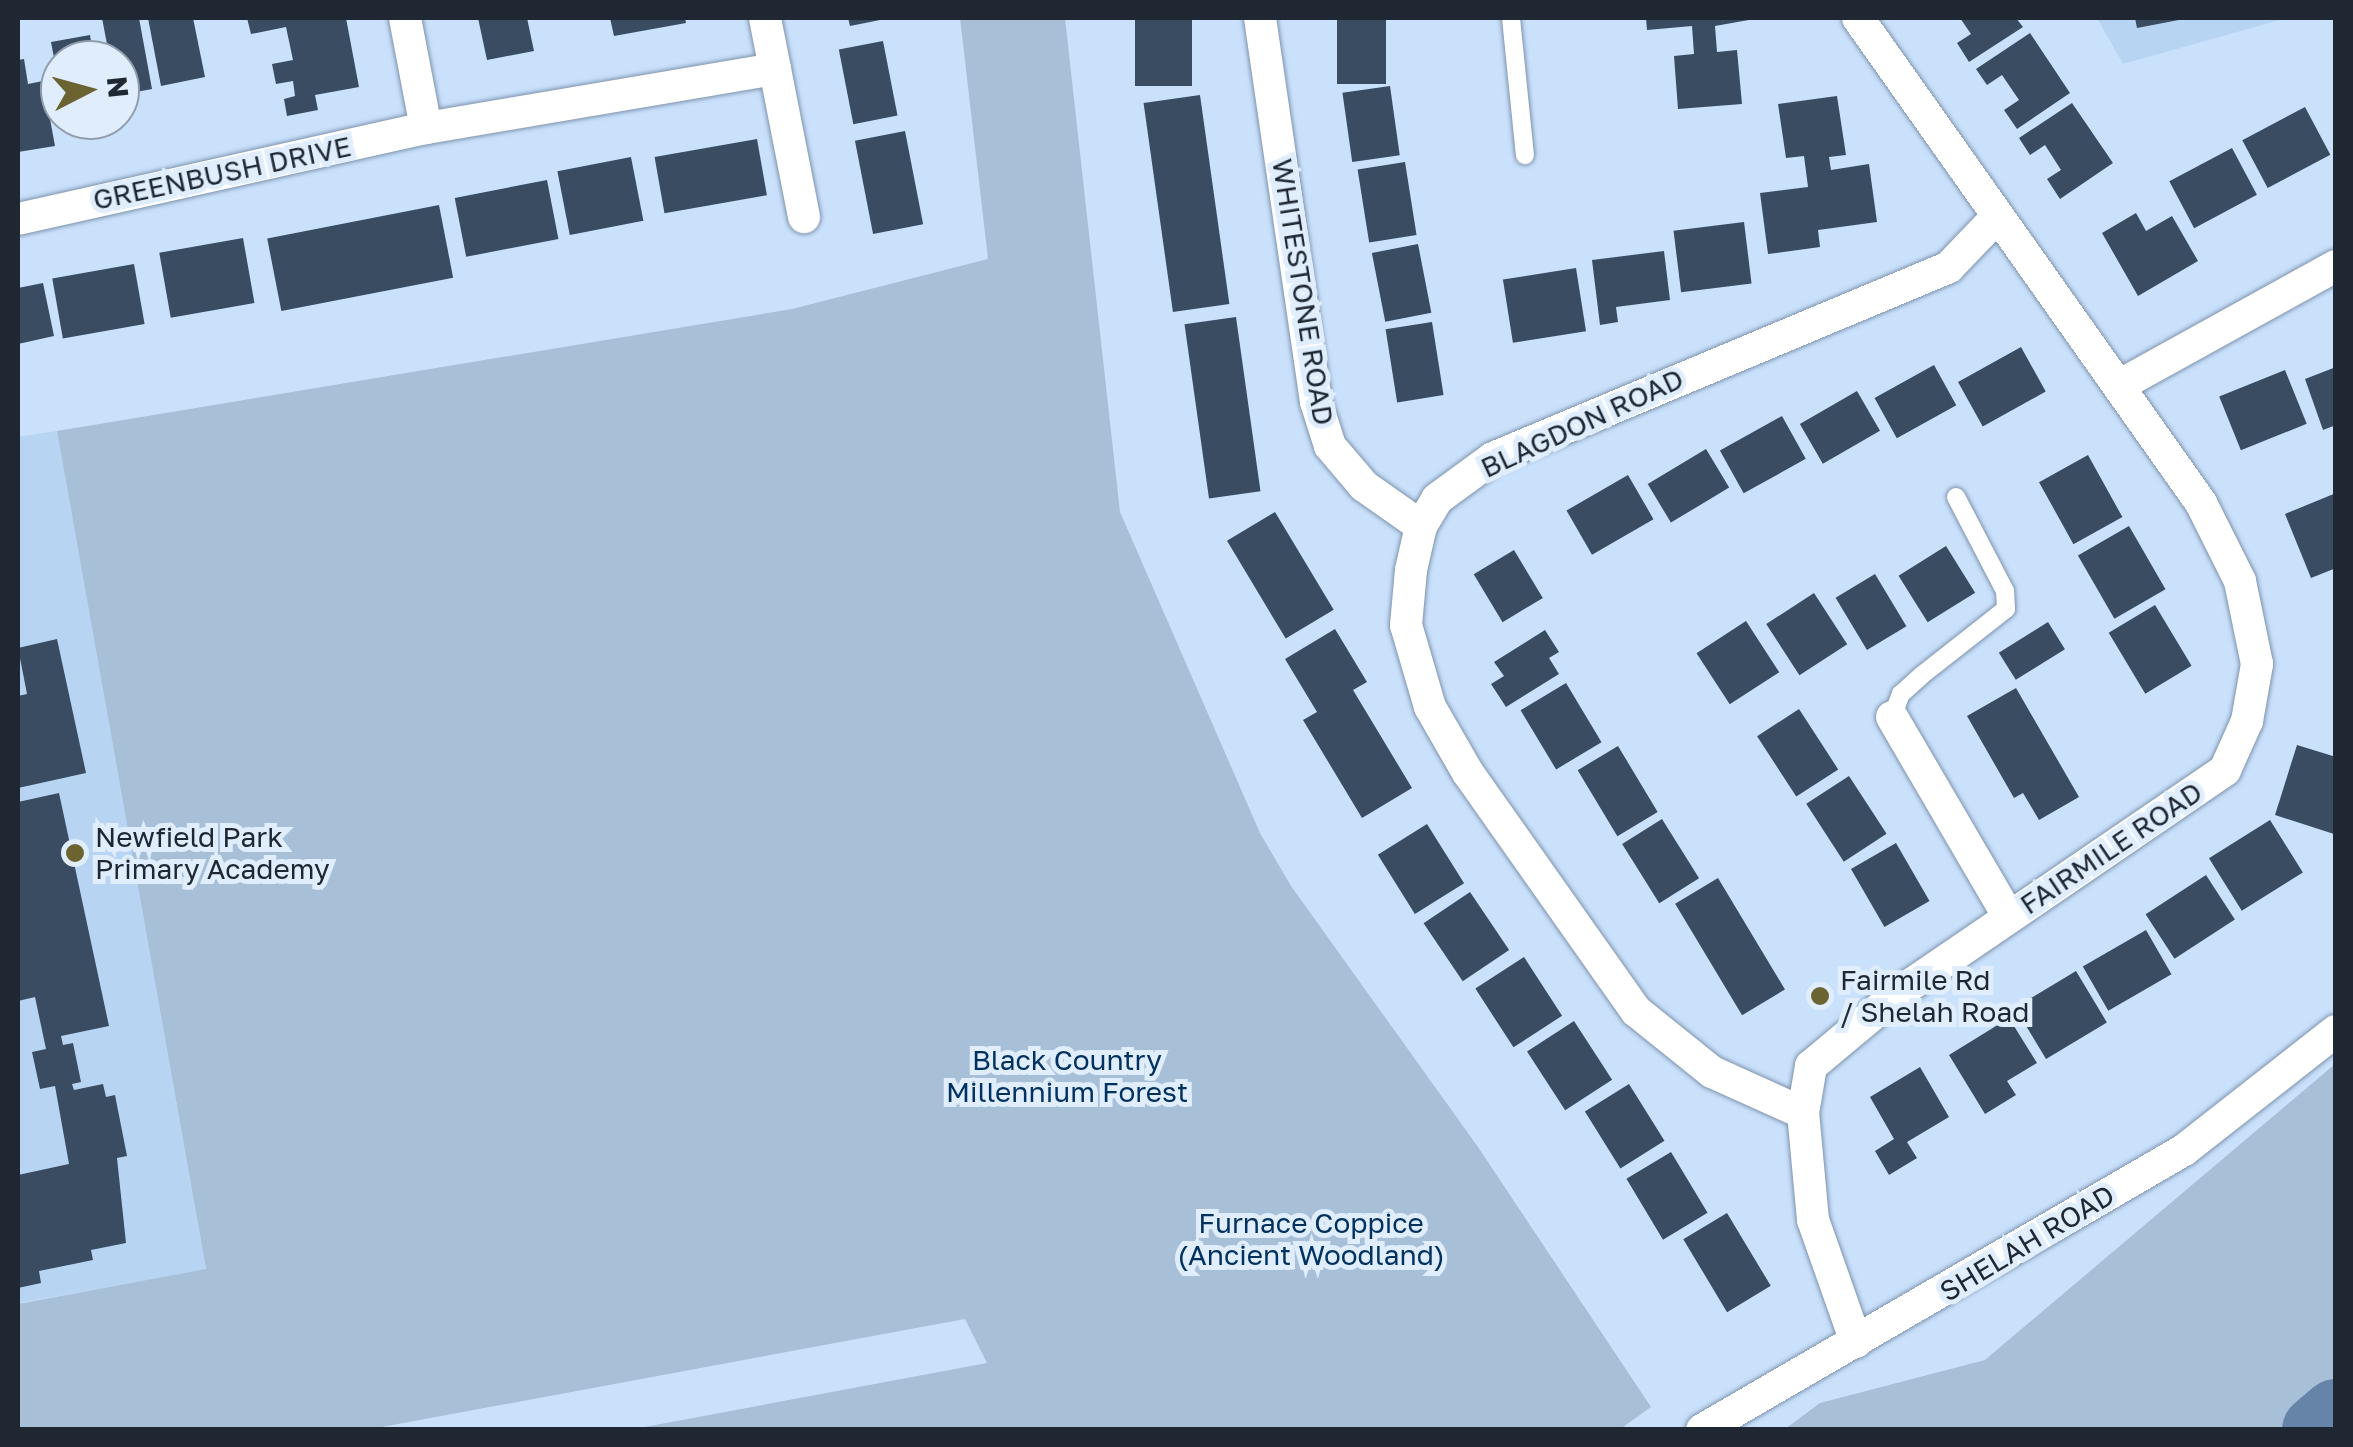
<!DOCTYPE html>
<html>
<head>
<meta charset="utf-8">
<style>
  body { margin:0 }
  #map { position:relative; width:2353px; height:1447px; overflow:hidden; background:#cae1fc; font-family:"Golos Text",sans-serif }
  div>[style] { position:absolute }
  .built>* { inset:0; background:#b8d4f3 }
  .green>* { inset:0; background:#a8bfd8 }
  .river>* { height:70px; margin:-35px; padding:0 35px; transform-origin:35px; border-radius:35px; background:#6584a8 }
  .building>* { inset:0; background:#394c62; transform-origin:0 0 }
  .roads { filter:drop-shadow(0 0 2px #7e93ac) drop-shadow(0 0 2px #7e93ac) }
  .lane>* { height:18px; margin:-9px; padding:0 9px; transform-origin:9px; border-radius:9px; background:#fff }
  .street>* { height:32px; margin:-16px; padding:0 16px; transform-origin:16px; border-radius:16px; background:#fff }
  .dots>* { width:28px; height:28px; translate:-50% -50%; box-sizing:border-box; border:5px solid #dfedfd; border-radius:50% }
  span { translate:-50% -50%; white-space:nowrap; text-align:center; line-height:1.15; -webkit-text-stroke:10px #dfedfd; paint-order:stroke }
  .street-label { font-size:28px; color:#1f2832 }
  .poi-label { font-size:28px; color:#1f2832 }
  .left { translate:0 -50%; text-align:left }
  .park-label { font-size:28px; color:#00315f }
  .frame { position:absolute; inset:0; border:20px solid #1f2832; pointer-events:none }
  .north { position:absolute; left:40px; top:40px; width:100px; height:100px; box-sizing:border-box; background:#dfedfd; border:2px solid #929eac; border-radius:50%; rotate:84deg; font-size:28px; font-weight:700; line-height:40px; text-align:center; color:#1f2832 }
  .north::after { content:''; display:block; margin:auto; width:35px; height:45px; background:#6b6431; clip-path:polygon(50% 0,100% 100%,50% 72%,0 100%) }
</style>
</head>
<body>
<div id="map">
  <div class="built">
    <i style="clip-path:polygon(2097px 18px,2287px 18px,2123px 64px)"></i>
    <i style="clip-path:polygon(57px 431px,206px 1270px,18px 1303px,18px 437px)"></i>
  </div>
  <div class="green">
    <i style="clip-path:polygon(960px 18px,1065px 18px,1120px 512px,1260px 833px,1291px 886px,1478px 1147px,1651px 1407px,1619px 1430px,634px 1429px,987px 1363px,965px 1319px,371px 1429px,18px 1429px,18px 1304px,206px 1269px,57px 431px,792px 309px,988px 259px)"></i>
    <i style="clip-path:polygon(2335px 1064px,2335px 1429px,1785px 1429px,1820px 1403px,1985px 1360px)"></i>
  </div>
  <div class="river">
    <i style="left:2317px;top:1430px;width:25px;rotate:-40deg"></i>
  </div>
  <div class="building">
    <i style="clip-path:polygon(102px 18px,139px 18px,152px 89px,120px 95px,120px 60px,110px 60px)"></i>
    <i style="clip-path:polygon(148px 18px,193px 18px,205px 77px,161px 86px)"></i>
    <i style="clip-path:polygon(247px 18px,346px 18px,359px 87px,315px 95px,318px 110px,287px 116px,284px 99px,295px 96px,293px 81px,276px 84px,272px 64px,293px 60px,286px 27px,251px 34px)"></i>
    <i style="clip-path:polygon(478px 18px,527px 18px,534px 51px,487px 60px)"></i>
    <i style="clip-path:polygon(610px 18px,685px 18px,686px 23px,614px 36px)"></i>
    <i style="clip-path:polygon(848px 18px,885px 18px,885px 19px,850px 26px)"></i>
    <i style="left:1135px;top:18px;width:57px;height:68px"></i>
    <i style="left:1337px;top:18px;width:49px;height:66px"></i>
    <i style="clip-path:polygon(1646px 18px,1760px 18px,1715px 26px,1717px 52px,1737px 50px,1742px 104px,1678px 109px,1674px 56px,1694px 54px,1692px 26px,1647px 30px)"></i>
    <i style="clip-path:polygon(1960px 18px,2016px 18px,2023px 27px,1969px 62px,1957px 43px,1971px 34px)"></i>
    <i style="clip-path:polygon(2135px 18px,2184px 18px,2184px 19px,2137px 28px)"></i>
    <i style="clip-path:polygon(2030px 33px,2070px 93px,2017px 129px,2004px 110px,2019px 100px,2002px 75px,1987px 85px,1976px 69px)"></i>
    <i style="clip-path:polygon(90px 35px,94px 60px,60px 60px,58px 79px,51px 42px)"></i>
    <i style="left:883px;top:41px;width:76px;height:45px;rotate:79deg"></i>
    <i style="clip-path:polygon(24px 59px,28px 84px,43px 81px,55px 146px,18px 152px,18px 60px)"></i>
    <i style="left:1390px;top:86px;width:70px;height:48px;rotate:82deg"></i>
    <i style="left:1200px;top:95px;width:211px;height:57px;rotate:82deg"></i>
    <i style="clip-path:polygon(1837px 96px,1846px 155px,1829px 157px,1831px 170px,1869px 164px,1877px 222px,1818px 230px,1820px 247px,1768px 254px,1760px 193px,1808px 187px,1804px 156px,1786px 158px,1778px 104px)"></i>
    <i style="clip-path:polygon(2072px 103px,2113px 163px,2060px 199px,2047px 179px,2061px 170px,2045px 145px,2030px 155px,2019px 138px)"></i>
    <i style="left:2305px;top:107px;width:54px;height:71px;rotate:62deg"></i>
    <i style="left:905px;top:131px;width:95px;height:51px;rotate:79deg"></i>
    <i style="left:757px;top:139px;width:57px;height:104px;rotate:80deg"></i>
    <i style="left:2232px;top:148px;width:53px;height:71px;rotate:62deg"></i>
    <i style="left:631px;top:157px;width:65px;height:75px;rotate:79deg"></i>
    <i style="left:1405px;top:162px;width:74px;height:48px;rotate:81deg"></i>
    <i style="left:547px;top:180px;width:60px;height:94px;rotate:79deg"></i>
    <i style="left:439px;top:205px;width:74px;height:175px;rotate:79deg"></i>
    <i style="clip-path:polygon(2136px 213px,2146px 231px,2172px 216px,2198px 261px,2138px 296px,2102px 233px)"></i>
    <i style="left:1744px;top:222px;width:62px;height:71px;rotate:83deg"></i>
    <i style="left:243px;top:238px;width:66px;height:85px;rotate:80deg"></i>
    <i style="left:1418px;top:244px;width:70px;height:47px;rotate:79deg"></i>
    <i style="clip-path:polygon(1664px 251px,1670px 300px,1616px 307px,1618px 322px,1600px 325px,1592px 260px)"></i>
    <i style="left:134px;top:264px;width:61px;height:83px;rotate:80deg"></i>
    <i style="left:1576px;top:268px;width:64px;height:74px;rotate:81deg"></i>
    <i style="clip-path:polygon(43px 283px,54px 336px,18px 344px,18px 288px)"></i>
    <i style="left:1236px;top:317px;width:176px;height:52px;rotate:82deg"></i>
    <i style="left:1432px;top:322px;width:74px;height:47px;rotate:81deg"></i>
    <i style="left:2021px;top:347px;width:51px;height:72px;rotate:61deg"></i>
    <i style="left:1934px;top:365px;width:46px;height:68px;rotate:61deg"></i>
    <i style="clip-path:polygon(2336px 367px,2336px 425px,2323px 430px,2305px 379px)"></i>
    <i style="left:2285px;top:370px;width:58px;height:71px;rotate:68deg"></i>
    <i style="left:1857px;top:391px;width:46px;height:66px;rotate:60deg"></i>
    <i style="left:1782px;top:416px;width:49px;height:71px;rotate:61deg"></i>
    <i style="left:1706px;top:449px;width:45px;height:68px;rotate:59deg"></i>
    <i style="left:2088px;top:455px;width:71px;height:56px;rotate:61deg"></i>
    <i style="left:1628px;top:475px;width:51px;height:71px;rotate:60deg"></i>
    <i style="clip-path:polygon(2336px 493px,2336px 568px,2311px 578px,2285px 514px)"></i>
    <i style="left:1275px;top:512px;width:114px;height:56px;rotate:59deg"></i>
    <i style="left:2129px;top:526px;width:73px;height:59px;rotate:60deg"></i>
    <i style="left:1946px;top:546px;width:55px;height:56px;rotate:58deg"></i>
    <i style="left:1514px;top:550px;width:56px;height:47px;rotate:59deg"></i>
    <i style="left:1875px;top:574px;width:61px;height:46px;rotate:59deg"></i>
    <i style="left:1814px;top:593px;width:61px;height:57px;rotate:57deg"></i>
    <i style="left:2155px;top:605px;width:71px;height:54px;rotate:59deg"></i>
    <i style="left:1746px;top:621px;width:61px;height:59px;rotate:57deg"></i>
    <i style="left:2048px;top:622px;width:32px;height:58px;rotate:58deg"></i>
    <i style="clip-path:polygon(1335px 629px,1367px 682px,1353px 690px,1412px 788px,1362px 818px,1303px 720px,1317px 712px,1285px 659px)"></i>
    <i style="clip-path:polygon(1545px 630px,1559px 652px,1549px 658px,1559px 674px,1506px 707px,1491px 684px,1504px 676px,1494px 662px)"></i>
    <i style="clip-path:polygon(57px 639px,86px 773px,18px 788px,18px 696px,27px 694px,18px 648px)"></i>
    <i style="left:1566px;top:683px;width:69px;height:53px;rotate:59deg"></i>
    <i style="clip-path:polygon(2016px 688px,2079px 797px,2039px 820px,2023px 793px,2014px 798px,1967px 716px)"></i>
    <i style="left:1799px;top:709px;width:72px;height:50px;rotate:57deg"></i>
    <i style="clip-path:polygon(2297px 745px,2336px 757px,2334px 834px,2275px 815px)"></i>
    <i style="left:1618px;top:746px;width:77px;height:47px;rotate:59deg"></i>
    <i style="left:1849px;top:776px;width:69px;height:51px;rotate:57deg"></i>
    <i style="clip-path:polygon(59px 793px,109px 1026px,61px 1036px,63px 1045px,73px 1043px,81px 1082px,72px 1084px,74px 1090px,103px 1084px,106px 1097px,115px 1095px,127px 1156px,117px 1158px,126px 1243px,91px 1250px,93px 1260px,39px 1271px,41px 1283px,18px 1288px,18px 1175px,69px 1164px,55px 1086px,40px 1089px,32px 1052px,46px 1049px,35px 997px,18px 1001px,18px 802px)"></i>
    <i style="left:1662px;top:819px;width:70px;height:47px;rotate:58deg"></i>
    <i style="left:2270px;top:820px;width:62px;height:72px;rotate:58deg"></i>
    <i style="left:1427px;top:824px;width:70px;height:58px;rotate:58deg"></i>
    <i style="left:1896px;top:843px;width:67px;height:52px;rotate:60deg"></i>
    <i style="left:2206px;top:875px;width:53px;height:72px;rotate:57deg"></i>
    <i style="left:1718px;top:878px;width:130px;height:50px;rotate:59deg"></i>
    <i style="left:1470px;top:892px;width:70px;height:56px;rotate:56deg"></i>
    <i style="left:2146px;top:930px;width:51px;height:73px;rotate:60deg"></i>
    <i style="left:1524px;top:957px;width:70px;height:58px;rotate:57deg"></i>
    <i style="left:2076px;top:971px;width:60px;height:71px;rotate:59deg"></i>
    <i style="clip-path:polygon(2009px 1018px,2037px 1063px,2007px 1081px,2016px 1095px,1985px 1114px,1949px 1055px)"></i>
    <i style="left:1574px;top:1021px;width:70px;height:56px;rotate:57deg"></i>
    <i style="clip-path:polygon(1920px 1067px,1949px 1117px,1907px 1142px,1917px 1158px,1889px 1175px,1875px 1151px,1894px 1139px,1870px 1097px)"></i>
    <i style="left:1629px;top:1084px;width:67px;height:52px;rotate:58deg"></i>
    <i style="left:1671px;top:1152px;width:71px;height:52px;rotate:59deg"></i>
    <i style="left:1727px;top:1213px;width:85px;height:51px;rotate:59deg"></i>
  </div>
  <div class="roads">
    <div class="lane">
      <i style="left:1511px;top:18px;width:138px;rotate:84.2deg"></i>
      <i style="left:1892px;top:717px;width:25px;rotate:-69deg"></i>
      <i style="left:1901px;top:694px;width:28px;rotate:-42deg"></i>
      <i style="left:1922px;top:675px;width:107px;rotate:-38.2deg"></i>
      <i style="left:2006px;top:609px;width:18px;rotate:-93deg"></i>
      <i style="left:2005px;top:591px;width:106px;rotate:-117.5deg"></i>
    </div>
    <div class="street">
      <i style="left:405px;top:18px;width:112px;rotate:79.2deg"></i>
      <i style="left:765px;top:18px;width:203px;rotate:78.9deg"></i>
      <i style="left:1260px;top:18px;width:388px;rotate:81.7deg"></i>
      <i style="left:1316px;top:402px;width:46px;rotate:72.3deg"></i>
      <i style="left:1330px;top:446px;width:52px;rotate:49.6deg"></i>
      <i style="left:1364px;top:486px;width:70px;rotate:35.1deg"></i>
      <i style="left:18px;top:219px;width:418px;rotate:-12.6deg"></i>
      <i style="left:426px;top:128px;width:354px;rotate:-9.6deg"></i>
      <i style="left:2122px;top:384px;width:244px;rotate:-28.9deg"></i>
      <i style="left:1892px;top:717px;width:232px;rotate:59.7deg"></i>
      <i style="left:1803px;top:1113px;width:100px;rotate:-155.7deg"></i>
      <i style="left:1712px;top:1072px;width:97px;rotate:-141.2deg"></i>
      <i style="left:1636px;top:1011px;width:291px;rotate:-125.2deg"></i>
      <i style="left:1468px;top:773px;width:76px;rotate:-119.9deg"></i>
      <i style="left:1430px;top:707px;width:85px;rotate:-106.3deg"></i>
      <i style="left:1406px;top:625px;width:55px;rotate:-84.8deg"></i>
      <i style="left:1411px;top:570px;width:45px;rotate:-77.2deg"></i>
      <i style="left:1421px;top:526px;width:31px;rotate:-59deg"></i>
      <i style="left:1437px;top:499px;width:69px;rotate:-36.2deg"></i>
      <i style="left:1493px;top:458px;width:494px;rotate:-22.7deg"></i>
      <i style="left:1949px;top:267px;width:68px;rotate:-46.2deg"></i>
      <i style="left:1856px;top:1342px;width:129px;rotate:-109.4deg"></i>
      <i style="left:1813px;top:1220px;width:107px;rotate:-95.3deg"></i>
      <i style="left:1803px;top:1113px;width:48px;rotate:-80.3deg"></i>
      <i style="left:1811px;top:1066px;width:112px;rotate:-39.9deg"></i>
      <i style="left:1897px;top:994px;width:397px;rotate:-34.3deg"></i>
      <i style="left:2225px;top:770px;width:54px;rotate:-65.8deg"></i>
      <i style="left:2247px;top:721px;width:58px;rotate:-80deg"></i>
      <i style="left:2257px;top:664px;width:85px;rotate:-101.6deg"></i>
      <i style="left:2240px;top:581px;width:87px;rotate:-116.6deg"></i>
      <i style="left:2201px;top:503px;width:594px;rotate:-125.27deg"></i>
      <i style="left:1702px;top:1430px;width:557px;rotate:-30.15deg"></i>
      <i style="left:2184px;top:1150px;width:193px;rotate:-38.1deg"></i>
    </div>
  </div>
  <div class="dots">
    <i style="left:75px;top:853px;background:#6b6431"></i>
    <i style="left:1820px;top:996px;background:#6b6431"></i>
  </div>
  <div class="street-label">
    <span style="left:222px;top:173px;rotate:-12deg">GREENBUSH DRIVE</span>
    <span style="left:1303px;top:292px;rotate:81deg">WHITESTONE ROAD</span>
    <span style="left:1582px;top:423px;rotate:-25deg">BLAGDON ROAD</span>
    <span style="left:2111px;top:848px;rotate:-34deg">FAIRMILE ROAD</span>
    <span style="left:2027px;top:1243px;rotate:-31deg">SHELAH ROAD</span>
  </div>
  <div class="poi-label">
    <span class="left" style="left:95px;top:853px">Newfield Park<br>Primary Academy</span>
    <span class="left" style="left:1840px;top:996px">Fairmile Rd<br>/ Shelah Road</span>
  </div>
  <div class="park-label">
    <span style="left:1067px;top:1076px">Black Country<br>Millennium Forest</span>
    <span style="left:1311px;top:1239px">Furnace Coppice<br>(Ancient Woodland)</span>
  </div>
  <div class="frame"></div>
  <div class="north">N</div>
</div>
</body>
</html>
